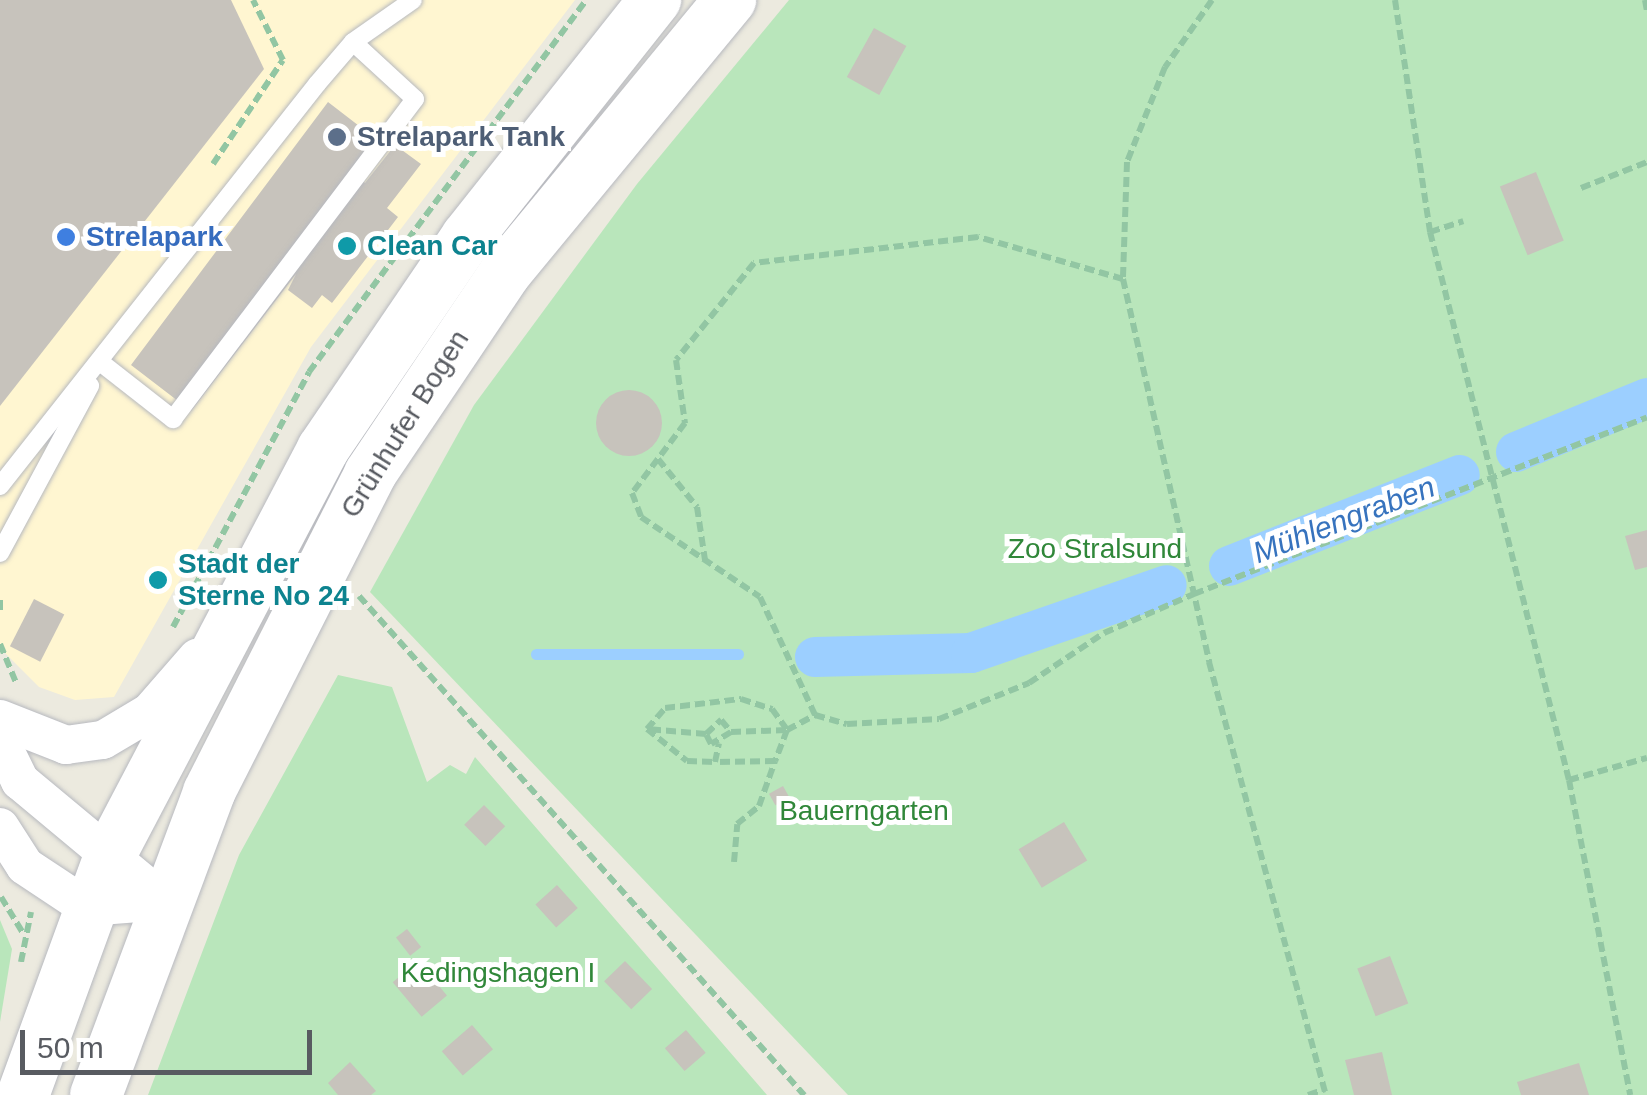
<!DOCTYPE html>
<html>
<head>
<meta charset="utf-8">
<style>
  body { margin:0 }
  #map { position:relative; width:1647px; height:1095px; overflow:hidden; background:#eceadf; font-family:Helvetica,sans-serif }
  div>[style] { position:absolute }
  .commercial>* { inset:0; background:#fff6d1 }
  .green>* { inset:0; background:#b9e6bb }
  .stream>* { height:11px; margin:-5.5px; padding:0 5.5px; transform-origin:5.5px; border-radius:5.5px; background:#9ccfff }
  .canal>* { height:40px; margin:-20px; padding:0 20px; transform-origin:20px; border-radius:20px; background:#9ccfff }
  .building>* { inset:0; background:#c7c3bc; transform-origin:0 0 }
  .round { border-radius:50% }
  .path>* { height:6px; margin-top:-3px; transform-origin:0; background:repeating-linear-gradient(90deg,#92c6a3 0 10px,transparent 0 15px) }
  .roads { filter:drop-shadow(0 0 2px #b7b9bf) drop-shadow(0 0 2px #b7b9bf) }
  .service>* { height:18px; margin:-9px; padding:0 9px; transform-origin:9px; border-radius:9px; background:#fff }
  .minor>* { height:38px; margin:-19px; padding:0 19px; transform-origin:19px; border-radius:19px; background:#fff }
  .secondary>* { height:52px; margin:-26px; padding:0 26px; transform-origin:26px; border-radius:26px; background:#fff }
  .dots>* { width:28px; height:28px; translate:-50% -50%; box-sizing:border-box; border:5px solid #fff; border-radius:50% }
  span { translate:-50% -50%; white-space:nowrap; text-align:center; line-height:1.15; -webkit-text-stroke:10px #fff; paint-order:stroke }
  .service-label { font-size:28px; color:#4e5e75; font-weight:700 }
  .left { translate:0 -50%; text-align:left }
  .shop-label { font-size:28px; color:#366cbe; font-weight:700 }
  .culture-label { font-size:28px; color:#0d838f; font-weight:700 }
  .street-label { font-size:28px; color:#585b61 }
  .park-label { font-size:28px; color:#308739 }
  .water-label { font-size:30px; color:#3773be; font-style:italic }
  .scale { position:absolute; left:20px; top:1030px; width:292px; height:45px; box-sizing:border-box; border:5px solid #585b61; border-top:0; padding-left:12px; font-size:30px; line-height:35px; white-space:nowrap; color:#585b61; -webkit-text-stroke:8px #fff; paint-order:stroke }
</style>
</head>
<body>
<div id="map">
  <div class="commercial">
    <i style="clip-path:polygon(0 0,575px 0,311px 347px,114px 697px,75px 700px,39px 687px,0 648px)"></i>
  </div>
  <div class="green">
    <i style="clip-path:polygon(789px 0,1647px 0,1647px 1095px,848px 1095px,370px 592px,474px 405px,637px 184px)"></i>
    <i style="clip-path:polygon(338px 675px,392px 687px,427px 782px,450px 765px,466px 774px,475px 757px,767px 1095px,148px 1095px,239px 855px)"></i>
    <i style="clip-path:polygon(0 920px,12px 949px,0 1022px)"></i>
  </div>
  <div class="stream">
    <i style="left:536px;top:654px;width:202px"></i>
  </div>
  <div class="canal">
    <i style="left:1516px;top:452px;width:142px;rotate:-22.4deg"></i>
    <i style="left:1229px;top:566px;width:248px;rotate:-21.5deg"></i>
    <i style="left:815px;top:657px;width:156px;rotate:-1.5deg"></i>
    <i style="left:971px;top:653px;width:207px;rotate:-19.1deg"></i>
  </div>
  <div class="building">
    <i style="clip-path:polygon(0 0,231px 0,264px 69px,0 406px)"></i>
    <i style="left:874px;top:28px;width:37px;height:56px;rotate:29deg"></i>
    <i style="clip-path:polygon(328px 102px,376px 139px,351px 172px,365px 183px,395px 145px,421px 164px,387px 208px,398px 217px,332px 303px,322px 295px,312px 308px,288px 290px,296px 274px,191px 411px,131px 365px)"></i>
    <i style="left:1536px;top:172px;width:74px;height:39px;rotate:68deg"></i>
    <i class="round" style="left:596px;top:390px;width:66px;height:66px"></i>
    <i style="clip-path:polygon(1647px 530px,1647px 567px,1635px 570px,1625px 536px)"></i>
    <i style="left:34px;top:599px;width:34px;height:53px;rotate:27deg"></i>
    <i style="left:783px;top:786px;width:13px;height:16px;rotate:61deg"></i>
    <i style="left:484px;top:805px;width:30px;height:28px;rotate:45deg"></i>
    <i style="left:1064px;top:822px;width:45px;height:53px;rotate:59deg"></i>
    <i style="left:557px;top:885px;width:31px;height:29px;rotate:48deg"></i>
    <i style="left:407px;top:929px;width:23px;height:14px;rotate:52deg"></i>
    <i style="left:1390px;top:956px;width:51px;height:35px;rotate:69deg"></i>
    <i style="left:418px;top:961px;width:45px;height:33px;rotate:50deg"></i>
    <i style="left:625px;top:961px;width:39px;height:29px;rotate:46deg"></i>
    <i style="left:472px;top:1025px;width:32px;height:40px;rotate:49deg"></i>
    <i style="left:686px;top:1030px;width:30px;height:28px;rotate:49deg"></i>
    <i style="clip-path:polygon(1382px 1052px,1392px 1095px,1354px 1095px,1345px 1060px)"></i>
    <i style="clip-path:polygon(350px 1062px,376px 1091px,371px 1095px,338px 1095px,328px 1083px)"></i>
    <i style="clip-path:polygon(1579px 1063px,1589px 1095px,1521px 1095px,1517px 1082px)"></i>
  </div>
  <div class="path">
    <i style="left:1212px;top:0;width:82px;rotate:125deg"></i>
    <i style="left:1165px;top:67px;width:102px;rotate:111.8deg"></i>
    <i style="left:1127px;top:162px;width:117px;rotate:92deg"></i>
    <i style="left:1123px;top:279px;width:393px;rotate:77.3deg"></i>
    <i style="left:1209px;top:662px;width:449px;rotate:74.9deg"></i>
    <i style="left:1395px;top:0;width:235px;rotate:81.4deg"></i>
    <i style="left:1430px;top:232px;width:565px;rotate:75.77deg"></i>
    <i style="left:1569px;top:780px;width:321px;rotate:79deg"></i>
    <i style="left:1645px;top:0;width:11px;rotate:80deg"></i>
    <i style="left:213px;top:164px;width:125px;rotate:-56.1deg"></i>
    <i style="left:283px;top:60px;width:67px;rotate:-116.6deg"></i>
    <i style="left:1581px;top:188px;width:71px;rotate:-21.5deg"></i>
    <i style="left:1430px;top:232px;width:35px;rotate:-18deg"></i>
    <i style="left:1123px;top:279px;width:151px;rotate:-163.8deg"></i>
    <i style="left:978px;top:237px;width:226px;rotate:173.4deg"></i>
    <i style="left:754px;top:263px;width:124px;rotate:128.8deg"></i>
    <i style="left:676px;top:360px;width:64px;rotate:81.9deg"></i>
    <i style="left:685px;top:423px;width:88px;rotate:127.1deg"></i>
    <i style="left:632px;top:493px;width:26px;rotate:69deg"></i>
    <i style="left:641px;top:517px;width:143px;rotate:33.9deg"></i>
    <i style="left:760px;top:597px;width:130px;rotate:65deg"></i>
    <i style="left:815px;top:715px;width:33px;rotate:16deg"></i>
    <i style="left:847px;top:724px;width:92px;rotate:-3.1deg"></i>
    <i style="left:939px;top:719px;width:97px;rotate:-21.8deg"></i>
    <i style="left:1029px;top:683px;width:90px;rotate:-33.7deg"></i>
    <i style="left:1104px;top:633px;width:98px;rotate:-23.4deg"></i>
    <i style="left:1194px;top:594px;width:486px;rotate:-21.3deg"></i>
    <i style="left:658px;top:459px;width:62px;rotate:50.9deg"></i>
    <i style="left:697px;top:507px;width:54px;rotate:81.4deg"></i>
    <i style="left:359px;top:596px;width:669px;rotate:48.27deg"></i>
    <i style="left:0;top:600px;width:13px;rotate:90deg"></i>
    <i style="left:173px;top:627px;width:289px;rotate:-61.9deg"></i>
    <i style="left:309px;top:372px;width:464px;rotate:-53.3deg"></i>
    <i style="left:0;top:644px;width:44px;rotate:67.5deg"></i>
    <i style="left:647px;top:729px;width:51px;rotate:38.7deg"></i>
    <i style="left:687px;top:761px;width:28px;rotate:2deg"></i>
    <i style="left:715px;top:762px;width:19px;rotate:-78deg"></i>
    <i style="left:731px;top:732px;width:23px;rotate:149deg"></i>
    <i style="left:711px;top:744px;width:11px;rotate:-117deg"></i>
    <i style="left:706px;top:734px;width:21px;rotate:-43deg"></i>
    <i style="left:721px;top:720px;width:16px;rotate:50deg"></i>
    <i style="left:731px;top:732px;width:56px;rotate:-2deg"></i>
    <i style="left:787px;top:730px;width:32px;rotate:-28deg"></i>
    <i style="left:706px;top:734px;width:59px;rotate:-175.2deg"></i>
    <i style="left:647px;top:729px;width:28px;rotate:-49deg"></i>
    <i style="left:665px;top:708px;width:77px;rotate:-6.8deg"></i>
    <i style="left:741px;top:699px;width:33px;rotate:18deg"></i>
    <i style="left:772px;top:709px;width:26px;rotate:54deg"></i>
    <i style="left:787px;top:730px;width:33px;rotate:111deg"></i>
    <i style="left:775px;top:761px;width:60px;rotate:179deg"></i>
    <i style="left:1569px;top:780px;width:81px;rotate:-15.8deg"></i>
    <i style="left:734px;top:862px;width:38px;rotate:-85deg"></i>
    <i style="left:737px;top:824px;width:28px;rotate:-39deg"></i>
    <i style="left:759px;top:806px;width:48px;rotate:-70.4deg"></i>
    <i style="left:1px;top:897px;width:42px;rotate:58.6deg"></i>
    <i style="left:21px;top:962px;width:51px;rotate:-78.7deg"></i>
    <i style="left:1308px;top:1095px;width:18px;rotate:-19deg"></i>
  </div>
  <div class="roads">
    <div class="service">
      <i style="left:100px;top:362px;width:93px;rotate:38deg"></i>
      <i style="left:173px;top:419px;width:401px;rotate:-52.9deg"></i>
      <i style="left:415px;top:99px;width:84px;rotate:-137.4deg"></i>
      <i style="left:0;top:486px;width:512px;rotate:-51.74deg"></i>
      <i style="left:317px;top:84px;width:55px;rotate:-49.4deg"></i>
      <i style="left:353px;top:42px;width:73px;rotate:-35deg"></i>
      <i style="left:0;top:553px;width:190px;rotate:-61.7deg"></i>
    </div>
    <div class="minor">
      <i style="left:0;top:719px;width:71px;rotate:21.5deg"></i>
      <i style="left:66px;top:745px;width:37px;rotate:-8deg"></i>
      <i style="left:103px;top:740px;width:55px;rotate:-30.8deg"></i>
      <i style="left:150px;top:712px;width:72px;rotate:-49deg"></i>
      <i style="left:0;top:740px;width:46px;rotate:64deg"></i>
      <i style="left:20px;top:781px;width:187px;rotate:39.8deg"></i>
      <i style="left:0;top:827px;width:46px;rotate:57.3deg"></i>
      <i style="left:25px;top:866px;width:74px;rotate:33.5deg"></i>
      <i style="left:87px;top:907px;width:77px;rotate:-4.5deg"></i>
    </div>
    <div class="secondary">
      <i style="left:23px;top:1095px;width:258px;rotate:-70deg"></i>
      <i style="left:111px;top:853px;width:456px;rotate:-62.3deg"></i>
      <i style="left:323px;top:449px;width:256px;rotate:-55.8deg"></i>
      <i style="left:467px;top:237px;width:303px;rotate:-51.6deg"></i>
      <i style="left:96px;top:1095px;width:323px;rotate:-69.5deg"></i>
      <i style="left:209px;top:792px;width:356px;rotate:-63.1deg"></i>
      <i style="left:370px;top:474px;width:242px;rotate:-56.1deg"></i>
      <i style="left:505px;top:273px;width:354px;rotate:-50.5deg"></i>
    </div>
  </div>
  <div class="dots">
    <i style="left:337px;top:137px;background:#5c6f8a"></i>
    <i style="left:66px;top:237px;background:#3f7fe0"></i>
    <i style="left:347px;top:246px;background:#0f9aa8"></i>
    <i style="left:158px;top:580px;background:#0f9aa8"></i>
  </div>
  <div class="service-label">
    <span class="left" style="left:357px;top:137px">Strelapark Tank</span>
  </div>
  <div class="shop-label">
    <span class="left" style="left:86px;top:237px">Strelapark</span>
  </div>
  <div class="culture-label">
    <span class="left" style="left:367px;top:246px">Clean Car</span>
    <span class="left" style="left:178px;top:580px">Stadt der<br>Sterne No 24</span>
  </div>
  <div class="street-label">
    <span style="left:405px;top:424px;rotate:-58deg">Grünhufer Bogen</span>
  </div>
  <div class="park-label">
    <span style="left:1095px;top:549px">Zoo Stralsund</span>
    <span style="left:864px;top:811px">Bauerngarten</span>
    <span style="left:498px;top:973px">Kedingshagen I</span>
  </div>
  <div class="water-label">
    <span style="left:1344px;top:520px;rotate:-21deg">Mühlengraben</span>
  </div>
  <div class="scale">50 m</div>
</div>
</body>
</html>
